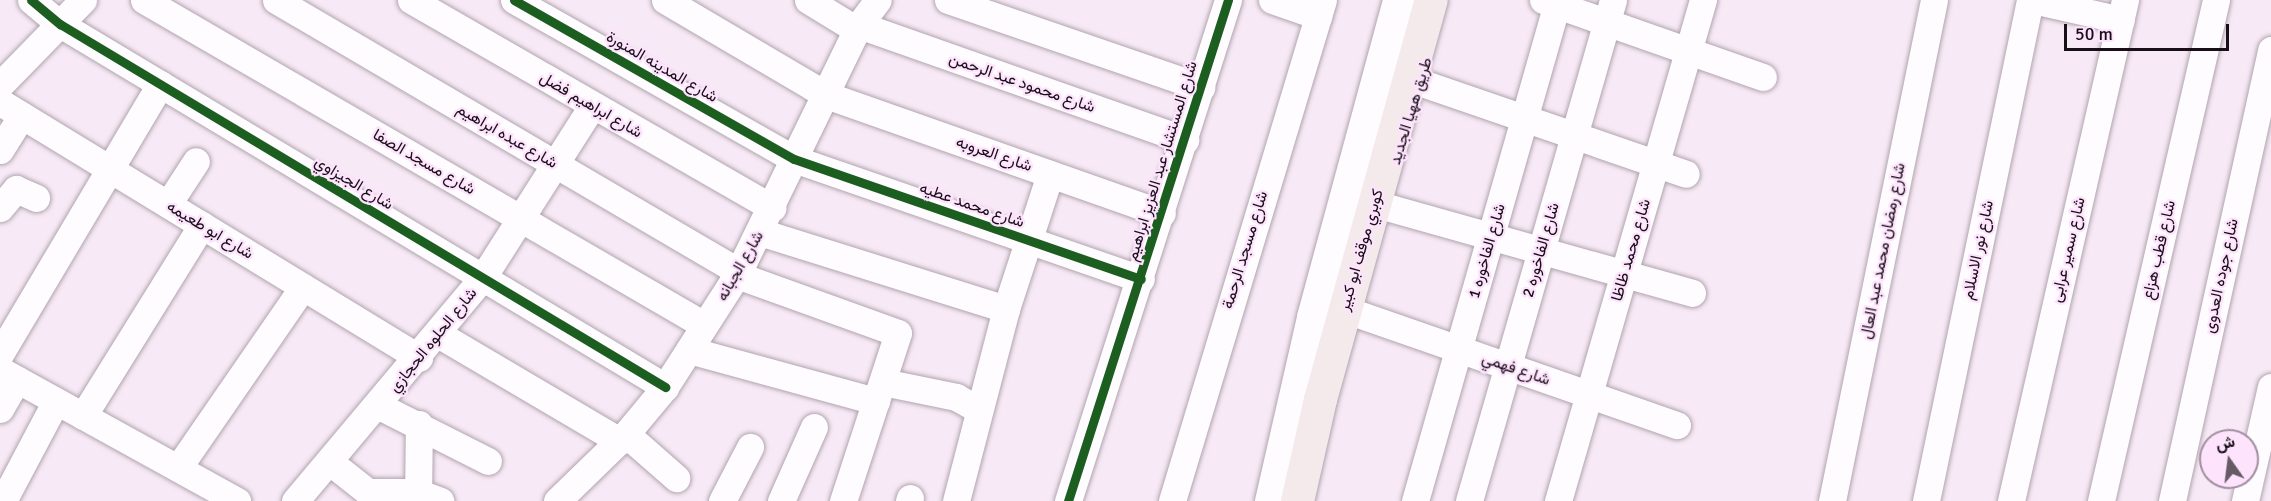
<!DOCTYPE html>
<html>
<head>
<meta charset="utf-8">
<style>
  body { margin:0 }
  #map { position:relative; width:2271px; height:501px; overflow:hidden; background:#f7e9f6; font-family:Signika,Vazirmatn,sans-serif }
  div>[style] { position:absolute }
  .roads { filter:drop-shadow(0 0 2px #b0a5ae) drop-shadow(0 0 2px #b0a5ae) }
  .minor>* { height:27px; margin:-13.5px; padding:0 13.5px; transform-origin:13.5px; border-radius:13.5px; background:#fefcfe }
  .tertiary>* { height:33px; margin:-16.5px; padding:0 16.5px; transform-origin:16.5px; border-radius:16.5px; background:#fefcfe }
  .primary>* { height:33px; margin:-16.5px; padding:0 16.5px; transform-origin:16.5px; border-radius:16.5px; background:#f4e9eb }
  .cycleway>* { height:9px; margin:-4.5px; padding:0 4.5px; transform-origin:4.5px; border-radius:4.5px; background:#1b5e20 }
  span { translate:-50% -50%; white-space:nowrap; text-align:center; line-height:1.15; -webkit-text-stroke:4.5px #fde3fc; paint-order:stroke }
  .street-label { font-size:16px; color:#170e17 }
  .north { position:absolute; left:2199px; top:429px; width:60px; height:60px; box-sizing:border-box; background:#fde3fc; border:2px solid #a18ea0; border-radius:50%; rotate:346deg; font-size:16px; font-weight:700; line-height:24px; text-align:center; color:#170e17 }
  .north::after { content:''; display:block; margin:auto; width:21px; height:27px; background:#655b65; clip-path:polygon(50% 0,100% 100%,50% 72%,0 100%) }
  .scale { position:absolute; left:2064px; top:24px; width:165px; height:27px; box-sizing:border-box; border:3px solid #170e17; border-top:0; padding-left:8px; font-size:18px; line-height:21px; white-space:nowrap; color:#170e17; -webkit-text-stroke:4px #fde3fc; paint-order:stroke }
</style>
</head>
<body>
<div id="map">
  <div class="roads">
    <div class="minor">
      <i style="left:31px;top:0;width:38px;rotate:40deg"></i>
      <i style="left:60px;top:24px;width:706px;rotate:30.96deg"></i>
      <i style="left:144px;top:0;width:647px;rotate:30.13deg"></i>
      <i style="left:276px;top:0;width:537px;rotate:30.43deg"></i>
      <i style="left:411px;top:0;width:417px;rotate:29.9deg"></i>
      <i style="left:514px;top:0;width:322px;rotate:29.6deg"></i>
      <i style="left:794px;top:159px;width:367px;rotate:19.1deg"></i>
      <i style="left:665px;top:0;width:187px;rotate:30.5deg"></i>
      <i style="left:826px;top:95px;width:356px;rotate:19.4deg"></i>
      <i style="left:808px;top:0;width:57px;rotate:31.5deg"></i>
      <i style="left:948px;top:0;width:268px;rotate:19deg"></i>
      <i style="left:1272px;top:0;width:49px;rotate:19.2deg"></i>
      <i style="left:1543px;top:0;width:233px;rotate:19.3deg"></i>
      <i style="left:2033px;top:0;width:90px;rotate:12.8deg"></i>
      <i style="left:859px;top:25px;width:346px;rotate:19.4deg"></i>
      <i style="left:1419px;top:82px;width:282px;rotate:19deg"></i>
      <i style="left:0;top:85px;width:119px;rotate:-45.7deg"></i>
      <i style="left:0;top:102px;width:491px;rotate:31.4deg"></i>
      <i style="left:0;top:150px;width:41px;rotate:-57.8deg"></i>
      <i style="left:168px;top:204px;width:51px;rotate:-56.9deg"></i>
      <i style="left:1383px;top:206px;width:321px;rotate:15.7deg"></i>
      <i style="left:0;top:208px;width:25px;rotate:-50deg"></i>
      <i style="left:16px;top:189px;width:22px;rotate:24deg"></i>
      <i style="left:760px;top:232px;width:258px;rotate:17.4deg"></i>
      <i style="left:737px;top:275px;width:171px;rotate:19.8deg"></i>
      <i style="left:898px;top:333px;width:177px;rotate:108.1deg"></i>
      <i style="left:1355px;top:313px;width:341px;rotate:19.2deg"></i>
      <i style="left:438px;top:334px;width:211px;rotate:30.5deg"></i>
      <i style="left:689px;top:350px;width:194px;rotate:15.3deg"></i>
      <i style="left:0;top:354px;width:314px;rotate:-59.3deg"></i>
      <i style="left:0;top:370px;width:271px;rotate:28.9deg"></i>
      <i style="left:883px;top:382px;width:75px;rotate:11.6deg"></i>
      <i style="left:956px;top:397px;width:25px;rotate:29deg"></i>
      <i style="left:379px;top:406px;width:122px;rotate:26.8deg"></i>
      <i style="left:0;top:409px;width:34px;rotate:-60deg"></i>
      <i style="left:83px;top:416px;width:225px;rotate:-58.1deg"></i>
      <i style="left:626px;top:434px;width:67px;rotate:41.3deg"></i>
      <i style="left:330px;top:462px;width:48px;rotate:38.3deg"></i>
      <i style="left:368px;top:492px;width:49px"></i>
      <i style="left:417px;top:492px;width:25px;rotate:21deg"></i>
      <i style="left:178px;top:468px;width:220px;rotate:-55.4deg"></i>
      <i style="left:3px;top:501px;width:113px;rotate:-62.1deg"></i>
      <i style="left:295px;top:501px;width:292px;rotate:-50deg"></i>
      <i style="left:483px;top:277px;width:203px;rotate:-57.5deg"></i>
      <i style="left:418px;top:501px;width:77px;rotate:-89.3deg"></i>
      <i style="left:557px;top:501px;width:96px;rotate:-44.2deg"></i>
      <i style="left:626px;top:434px;width:61px;rotate:-50.3deg"></i>
      <i style="left:665px;top:387px;width:133px;rotate:-57.3deg"></i>
      <i style="left:737px;top:275px;width:278px;rotate:-64deg"></i>
      <i style="left:859px;top:25px;width:31px;rotate:-53deg"></i>
      <i style="left:722px;top:501px;width:61px;rotate:-62.6deg"></i>
      <i style="left:781px;top:501px;width:81px;rotate:-66deg"></i>
      <i style="left:909px;top:501px;width:3px;rotate:-72deg"></i>
      <i style="left:956px;top:501px;width:198px;rotate:-75.4deg"></i>
      <i style="left:1006px;top:309px;width:142px;rotate:-71.9deg"></i>
      <i style="left:1068px;top:501px;width:526px;rotate:-72.29deg"></i>
      <i style="left:1172px;top:501px;width:523px;rotate:-73.23deg"></i>
      <i style="left:1415px;top:501px;width:521px;rotate:-74.07deg"></i>
      <i style="left:1469px;top:501px;width:521px;rotate:-73.96deg"></i>
      <i style="left:1558px;top:501px;width:522px;rotate:-73.86deg"></i>
      <i style="left:1832px;top:501px;width:511px;rotate:-78.49deg"></i>
      <i style="left:1926px;top:501px;width:512px;rotate:-78.27deg"></i>
      <i style="left:2011px;top:501px;width:514px;rotate:-77.18deg"></i>
      <i style="left:2101px;top:501px;width:514px;rotate:-77.07deg"></i>
      <i style="left:2172px;top:501px;width:462px;rotate:-77.6deg"></i>
      <i style="left:2245px;top:501px;width:117px;rotate:-77.2deg"></i>
    </div>
    <div class="tertiary">
      <i style="left:1271px;top:501px;width:189px;rotate:-77.1deg"></i>
      <i style="left:1313px;top:317px;width:328px;rotate:-74.8deg"></i>
    </div>
    <div class="primary">
      <i style="left:1297px;top:501px;width:105px;rotate:-77.3deg"></i>
      <i style="left:1320px;top:399px;width:414px;rotate:-74.5deg"></i>
    </div>
  </div>
  <div class="cycleway">
    <i style="left:31px;top:0;width:38px;rotate:40deg"></i>
    <i style="left:60px;top:24px;width:706px;rotate:30.96deg"></i>
    <i style="left:514px;top:0;width:322px;rotate:29.6deg"></i>
    <i style="left:794px;top:159px;width:367px;rotate:19.1deg"></i>
    <i style="left:1068px;top:501px;width:526px;rotate:-72.29deg"></i>
  </div>
  <div class="street-label">
    <span style="left:662px;top:67px;rotate:30deg">شارع المدينه المنورة</span>
    <span style="left:1022px;top:83px;rotate:19deg">شارع محمود عبد الرحمن</span>
    <span style="left:591px;top:105px;rotate:30deg">شارع ابراهيم فضل</span>
    <span style="left:1411px;top:111px;rotate:-73deg">طريق ههيا الجديد</span>
    <span style="left:507px;top:136px;rotate:30deg">شارع عبده ابراهيم</span>
    <span style="left:994px;top:154px;rotate:19deg">شارع العروبه</span>
    <span style="left:1162px;top:161px;rotate:-73deg">شارع المستشار عبد العزيز ابراهيم</span>
    <span style="left:424px;top:162px;rotate:30deg">شارع مسجد الصفا</span>
    <span style="left:354px;top:183px;rotate:31deg">شارع الجيزاوي</span>
    <span style="left:972px;top:205px;rotate:19deg">شارع محمد عطيه</span>
    <span style="left:210px;top:230px;rotate:31deg">شارع ابو طعيمه</span>
    <span style="left:1245px;top:250px;rotate:-73deg">شارع مسجد الرحمة</span>
    <span style="left:1361px;top:250px;rotate:-74deg">كوبري موقف ابو كبير</span>
    <span style="left:1541px;top:250px;rotate:-74deg">شارع الفاخوره 2</span>
    <span style="left:1631px;top:250px;rotate:-74deg">شارع محمد ظاظا</span>
    <span style="left:1978px;top:250px;rotate:-78deg">شارع نور الاسلام</span>
    <span style="left:2068px;top:250px;rotate:-77deg">شارع سمير عرابى</span>
    <span style="left:2159px;top:250px;rotate:-77deg">شارع قطب هزاع</span>
    <span style="left:1487px;top:251px;rotate:-74deg">شارع الفاخوره 1</span>
    <span style="left:1883px;top:251px;rotate:-79deg">شارع رمضان محمد عبد العال</span>
    <span style="left:740px;top:266px;rotate:-60deg">شارع الجبانه</span>
    <span style="left:2221px;top:276px;rotate:-78deg">شارع جوده العدوى</span>
    <span style="left:433px;top:340px;rotate:-51deg">شارع الحلوه الحجازي</span>
    <span style="left:1516px;top:369px;rotate:19deg">شارع فهمي</span>
  </div>
  <div class="north">ش</div>
  <div class="scale">50 m</div>
</div>
</body>
</html>
